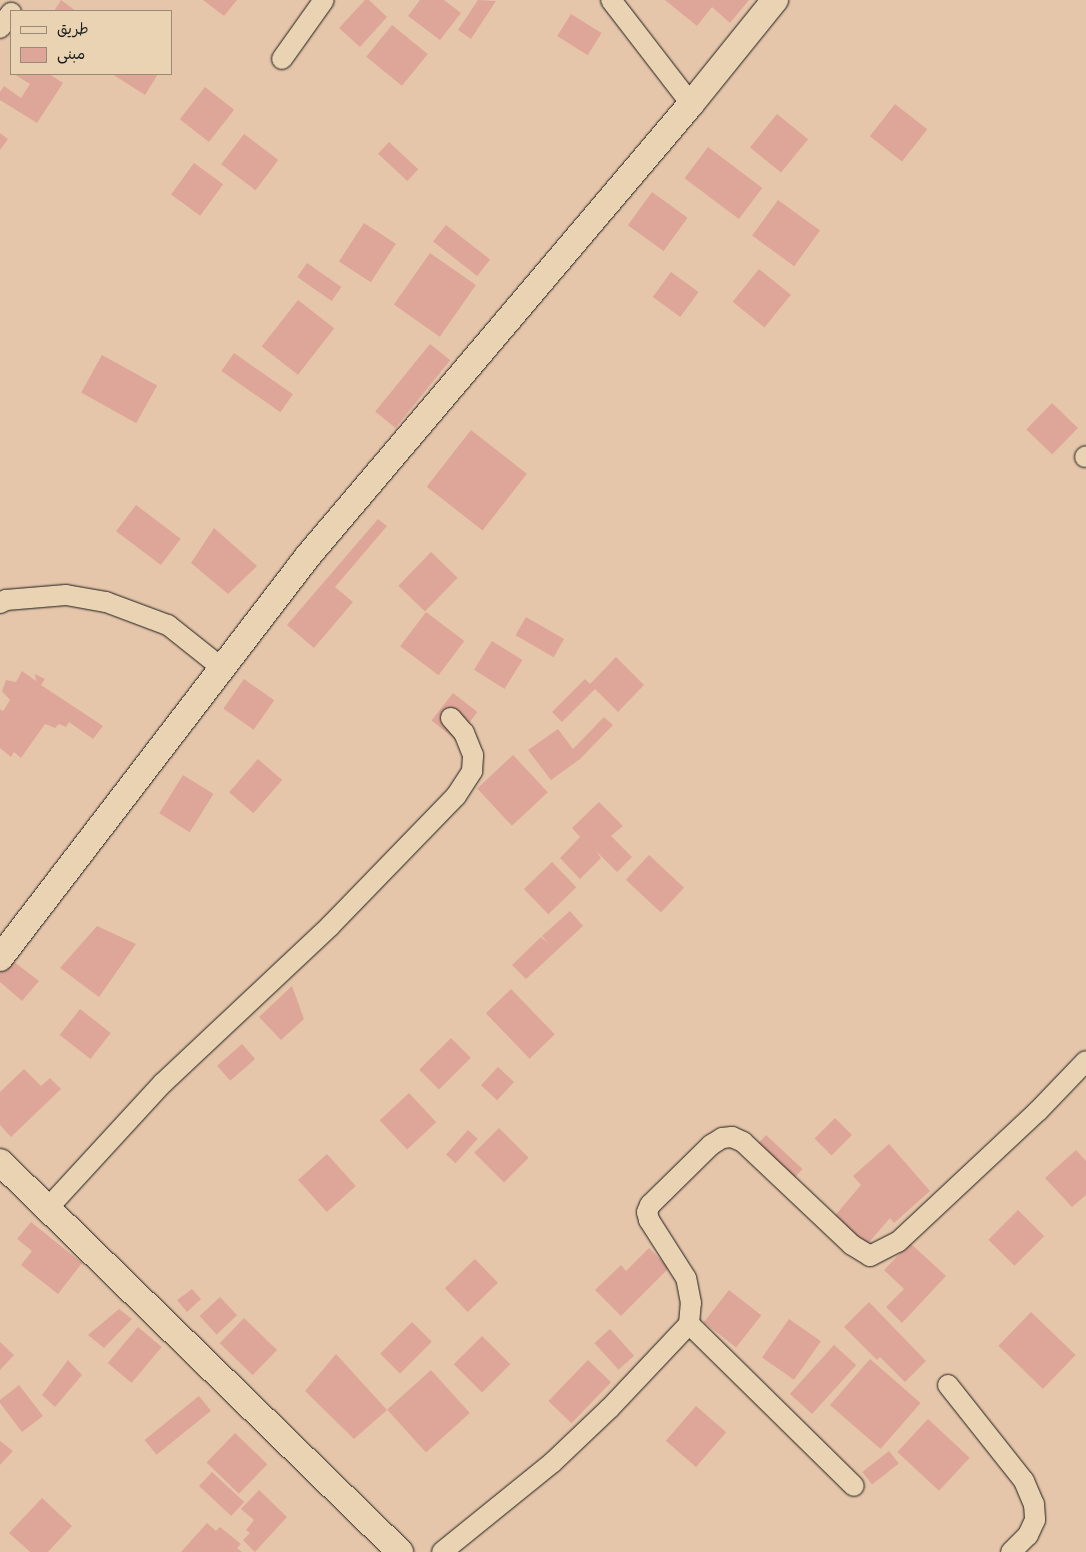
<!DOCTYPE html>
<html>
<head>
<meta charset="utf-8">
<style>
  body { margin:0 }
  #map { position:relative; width:1086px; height:1552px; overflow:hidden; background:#e6c6aa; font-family:Kalam,"Playpen Sans Arabic",sans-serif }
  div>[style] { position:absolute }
  .building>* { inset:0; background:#dea698; transform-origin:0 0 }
  .roads { filter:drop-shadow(0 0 1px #1c1c1c) drop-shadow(0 0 1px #1c1c1c) }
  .minor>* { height:20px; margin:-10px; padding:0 10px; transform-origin:10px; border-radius:10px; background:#e9d3b2 }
  .tertiary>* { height:26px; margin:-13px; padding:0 13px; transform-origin:13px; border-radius:13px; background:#e9d3b2 }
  span { translate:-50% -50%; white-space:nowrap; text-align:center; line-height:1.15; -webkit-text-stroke:4px #e9d3b2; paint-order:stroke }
  .legend { position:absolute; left:10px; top:10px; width:162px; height:65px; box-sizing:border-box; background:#e9d3b2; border:1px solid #978a76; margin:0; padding:6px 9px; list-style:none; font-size:15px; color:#1c1c1c }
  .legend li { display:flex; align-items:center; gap:10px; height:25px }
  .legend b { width:25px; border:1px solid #978a76 }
</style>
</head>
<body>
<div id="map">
  <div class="building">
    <i style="clip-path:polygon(61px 0,76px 11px,54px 11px)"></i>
    <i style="clip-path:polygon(203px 0,237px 0,224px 16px)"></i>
    <i style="clip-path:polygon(365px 0,369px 0,387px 17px,360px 47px,339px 28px)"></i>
    <i style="clip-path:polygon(420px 0,444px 0,461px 13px,440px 40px,408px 16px)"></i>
    <i style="clip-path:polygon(478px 0,496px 1px,471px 39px,458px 30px)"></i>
    <i style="clip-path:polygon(665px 0,749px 0,730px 23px,712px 7px,697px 26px)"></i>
    <i style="left:571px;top:14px;width:36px;height:26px;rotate:32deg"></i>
    <i style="left:392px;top:25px;width:46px;height:41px;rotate:39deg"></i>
    <i style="clip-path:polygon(14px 74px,49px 74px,63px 83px,37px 123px,0 100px,0 92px,4px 86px,21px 98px,30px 84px)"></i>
    <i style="clip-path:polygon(112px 74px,158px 74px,145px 95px)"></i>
    <i style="left:205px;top:87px;width:37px;height:41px;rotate:38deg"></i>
    <i style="left:895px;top:104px;width:41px;height:41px;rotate:38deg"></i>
    <i style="left:777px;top:114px;width:40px;height:43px;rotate:39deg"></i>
    <i style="clip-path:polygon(0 133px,8px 139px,0 150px)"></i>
    <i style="left:244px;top:134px;width:43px;height:38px;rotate:37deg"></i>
    <i style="left:389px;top:142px;width:40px;height:16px;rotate:43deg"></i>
    <i style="left:708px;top:147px;width:68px;height:39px;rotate:37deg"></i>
    <i style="left:194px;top:163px;width:36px;height:39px;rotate:36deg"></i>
    <i style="left:652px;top:192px;width:44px;height:41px;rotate:36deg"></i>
    <i style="left:778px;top:200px;width:52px;height:44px;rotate:36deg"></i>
    <i style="left:364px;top:223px;width:38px;height:46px;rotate:33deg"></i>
    <i style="left:446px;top:225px;width:56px;height:21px;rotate:38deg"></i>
    <i style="left:430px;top:253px;width:56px;height:63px;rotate:35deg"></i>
    <i style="left:307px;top:263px;width:42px;height:17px;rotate:35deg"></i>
    <i style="left:759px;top:269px;width:41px;height:42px;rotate:39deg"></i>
    <i style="left:671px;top:272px;width:34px;height:31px;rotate:36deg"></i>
    <i style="left:298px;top:300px;width:46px;height:59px;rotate:38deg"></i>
    <i style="left:430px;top:344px;width:26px;height:87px;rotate:39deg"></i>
    <i style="left:234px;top:353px;width:72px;height:22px;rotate:35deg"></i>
    <i style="left:102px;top:355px;width:63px;height:43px;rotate:29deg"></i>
    <i style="left:1052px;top:403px;width:36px;height:37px;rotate:44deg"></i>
    <i style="left:471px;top:430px;width:71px;height:72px;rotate:38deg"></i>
    <i style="left:136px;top:505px;width:56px;height:33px;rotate:37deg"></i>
    <i style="clip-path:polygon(378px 519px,387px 526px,335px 587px,353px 602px,314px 648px,287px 625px)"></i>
    <i style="clip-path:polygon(214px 528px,257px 566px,228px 594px,191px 563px)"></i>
    <i style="left:431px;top:552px;width:37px;height:47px;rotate:44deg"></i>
    <i style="left:426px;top:612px;width:48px;height:43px;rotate:37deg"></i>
    <i style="left:526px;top:617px;width:44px;height:21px;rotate:30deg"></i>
    <i style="left:492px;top:641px;width:36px;height:34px;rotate:32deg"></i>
    <i style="clip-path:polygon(616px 657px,644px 685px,618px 712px,595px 689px,562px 722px,552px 712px,585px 679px,590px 684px)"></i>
    <i style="clip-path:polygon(22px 671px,36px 681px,35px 674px,45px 679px,41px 685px,103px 726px,93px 739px,69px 722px,66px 727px,59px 724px,55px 728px,45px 724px,21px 758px,14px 752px,11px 757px,0 748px,0 709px,3px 711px,10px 700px,2px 691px,6px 680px,16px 682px)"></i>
    <i style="left:244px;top:679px;width:37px;height:36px;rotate:35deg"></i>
    <i style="left:453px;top:693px;width:31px;height:35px;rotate:38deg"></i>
    <i style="clip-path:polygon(604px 717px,613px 725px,580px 759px,551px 780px,528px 750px,558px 729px,573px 749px)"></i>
    <i style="left:513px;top:755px;width:51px;height:49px;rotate:47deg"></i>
    <i style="left:258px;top:759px;width:32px;height:44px;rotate:41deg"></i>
    <i style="left:183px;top:775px;width:36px;height:45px;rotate:32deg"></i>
    <i style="clip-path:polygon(599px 802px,623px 826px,611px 836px,632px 857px,617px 872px,596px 851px,601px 858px,580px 879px,560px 858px,580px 837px,572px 828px)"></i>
    <i style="left:649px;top:855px;width:48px;height:34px;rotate:43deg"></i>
    <i style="left:552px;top:862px;width:35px;height:39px;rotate:46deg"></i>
    <i style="clip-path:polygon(570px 911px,583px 926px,526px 979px,512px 965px,541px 937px,549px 944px,542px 936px)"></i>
    <i style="clip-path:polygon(97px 926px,136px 944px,99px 997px,60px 968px)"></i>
    <i style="clip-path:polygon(9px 958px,39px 981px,22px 1001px,0 982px,0 973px)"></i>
    <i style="clip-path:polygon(292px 986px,304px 1019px,281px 1040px,259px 1017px)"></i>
    <i style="left:511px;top:989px;width:63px;height:35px;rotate:46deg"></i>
    <i style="left:80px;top:1009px;width:39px;height:33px;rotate:38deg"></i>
    <i style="left:451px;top:1038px;width:28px;height:45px;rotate:45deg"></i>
    <i style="left:242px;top:1044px;width:20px;height:33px;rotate:49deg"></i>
    <i style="left:498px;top:1067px;width:22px;height:25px;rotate:43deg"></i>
    <i style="clip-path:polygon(24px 1069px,41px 1086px,50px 1078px,61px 1089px,11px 1137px,0 1125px,0 1092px)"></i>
    <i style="left:409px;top:1093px;width:40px;height:40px;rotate:47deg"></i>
    <i style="left:835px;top:1118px;width:24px;height:29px;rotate:45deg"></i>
    <i style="left:499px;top:1128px;width:42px;height:35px;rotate:45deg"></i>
    <i style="left:468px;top:1130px;width:13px;height:33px;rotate:42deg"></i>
    <i style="left:766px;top:1135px;width:50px;height:18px;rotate:43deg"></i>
    <i style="clip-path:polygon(889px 1144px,930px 1191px,894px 1223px,890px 1218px,865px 1247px,832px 1219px,861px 1185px,853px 1176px)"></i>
    <i style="clip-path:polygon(1076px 1150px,1086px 1161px,1086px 1195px,1072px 1207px,1045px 1178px)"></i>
    <i style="left:327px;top:1154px;width:43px;height:39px;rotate:48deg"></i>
    <i style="left:1018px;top:1210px;width:37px;height:42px;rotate:45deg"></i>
    <i style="clip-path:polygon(31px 1222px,82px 1263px,58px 1294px,21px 1265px,32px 1251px,17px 1239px)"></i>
    <i style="clip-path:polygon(910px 1243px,946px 1276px,902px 1323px,886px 1307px,904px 1289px,884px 1270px)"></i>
    <i style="clip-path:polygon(649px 1248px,669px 1268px,621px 1316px,595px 1290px,621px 1265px,626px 1271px)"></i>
    <i style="left:475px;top:1259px;width:33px;height:42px;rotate:46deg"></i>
    <i style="clip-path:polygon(192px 1289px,201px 1299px,187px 1312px,177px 1300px)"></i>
    <i style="left:729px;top:1290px;width:41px;height:41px;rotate:38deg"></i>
    <i style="left:220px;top:1297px;width:25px;height:28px;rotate:47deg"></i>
    <i style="clip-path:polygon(869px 1302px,926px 1361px,905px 1382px,880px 1357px,877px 1360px,844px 1327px)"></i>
    <i style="clip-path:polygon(119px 1309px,132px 1319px,104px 1348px,88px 1335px)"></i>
    <i style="left:1031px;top:1312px;width:62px;height:47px;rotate:44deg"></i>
    <i style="left:244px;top:1318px;width:46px;height:35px;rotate:44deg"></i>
    <i style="left:789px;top:1319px;width:39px;height:47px;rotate:35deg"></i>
    <i style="left:412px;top:1322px;width:28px;height:45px;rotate:45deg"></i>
    <i style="left:138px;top:1327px;width:31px;height:47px;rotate:40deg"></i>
    <i style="left:610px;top:1329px;width:36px;height:21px;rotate:48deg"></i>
    <i style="left:482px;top:1336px;width:40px;height:40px;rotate:45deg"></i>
    <i style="clip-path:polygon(0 1342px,14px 1355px,0 1370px)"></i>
    <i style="left:834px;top:1345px;width:30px;height:66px;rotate:42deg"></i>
    <i style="clip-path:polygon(336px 1354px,387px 1410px,354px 1439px,305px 1391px)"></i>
    <i style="left:870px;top:1359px;width:67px;height:61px;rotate:41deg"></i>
    <i style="clip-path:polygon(68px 1360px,82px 1375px,55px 1407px,42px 1395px)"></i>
    <i style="left:588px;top:1360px;width:32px;height:57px;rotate:44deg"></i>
    <i style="left:431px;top:1370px;width:58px;height:59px;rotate:48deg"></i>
    <i style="clip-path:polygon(19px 1385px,43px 1416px,22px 1432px,0 1403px,0 1400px)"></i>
    <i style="left:199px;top:1396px;width:19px;height:70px;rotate:51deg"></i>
    <i style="left:696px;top:1406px;width:40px;height:46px;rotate:41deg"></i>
    <i style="left:928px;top:1419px;width:57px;height:45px;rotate:43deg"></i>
    <i style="left:235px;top:1433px;width:45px;height:41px;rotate:44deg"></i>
    <i style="clip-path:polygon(0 1441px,13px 1451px,0 1465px)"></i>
    <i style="left:889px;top:1451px;width:16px;height:34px;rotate:52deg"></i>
    <i style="left:212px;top:1472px;width:44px;height:19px;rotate:43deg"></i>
    <i style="clip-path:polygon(259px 1490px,287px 1517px,255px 1552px,243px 1540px,250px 1533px,246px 1530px,254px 1520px,241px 1509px)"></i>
    <i style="clip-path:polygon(42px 1498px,72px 1526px,48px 1552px,30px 1552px,9px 1533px)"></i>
    <i style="clip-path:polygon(207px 1523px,216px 1531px,220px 1527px,241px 1544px,237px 1548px,242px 1552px,181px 1552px)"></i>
  </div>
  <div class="roads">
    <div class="minor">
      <i style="left:611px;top:0;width:131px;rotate:52.4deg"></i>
      <i style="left:0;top:28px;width:19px;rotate:-54deg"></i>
      <i style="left:282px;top:59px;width:72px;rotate:-54.6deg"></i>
      <i style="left:1085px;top:457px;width:1px;rotate:-45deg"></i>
      <i style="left:0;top:603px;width:7px;rotate:-27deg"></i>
      <i style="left:6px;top:600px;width:60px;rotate:-4.8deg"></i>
      <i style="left:66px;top:595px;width:41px;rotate:9.9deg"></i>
      <i style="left:106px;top:602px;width:66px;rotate:20.4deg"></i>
      <i style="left:168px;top:625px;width:69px;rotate:38.5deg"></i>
      <i style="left:47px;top:1209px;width:171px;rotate:-47.4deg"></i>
      <i style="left:163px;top:1083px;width:229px;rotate:-43.2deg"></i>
      <i style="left:330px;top:926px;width:181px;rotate:-45.9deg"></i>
      <i style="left:456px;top:796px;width:30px;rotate:-57deg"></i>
      <i style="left:472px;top:771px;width:16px;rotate:-86deg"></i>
      <i style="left:473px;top:755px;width:24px;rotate:-112deg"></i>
      <i style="left:464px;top:733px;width:20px;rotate:-131deg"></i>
      <i style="left:689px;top:1324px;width:231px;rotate:44.5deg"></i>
      <i style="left:948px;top:1385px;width:122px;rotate:51.6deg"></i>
      <i style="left:1024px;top:1481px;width:25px;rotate:67deg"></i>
      <i style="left:1034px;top:1504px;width:16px;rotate:86deg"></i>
      <i style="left:1035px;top:1520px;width:17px;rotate:115deg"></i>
      <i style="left:1028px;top:1535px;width:24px;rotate:135deg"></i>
      <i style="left:442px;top:1552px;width:141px;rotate:-39deg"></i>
      <i style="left:552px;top:1463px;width:79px;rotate:-43.5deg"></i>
      <i style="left:609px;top:1409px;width:117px;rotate:-46.7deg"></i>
      <i style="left:689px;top:1324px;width:21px;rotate:-85deg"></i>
      <i style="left:691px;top:1303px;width:25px;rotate:-101deg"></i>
      <i style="left:686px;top:1278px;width:69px;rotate:-122.5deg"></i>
      <i style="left:649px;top:1220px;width:8px;rotate:-104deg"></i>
      <i style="left:647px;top:1212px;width:8px;rotate:-67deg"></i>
      <i style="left:650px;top:1205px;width:86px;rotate:-44.5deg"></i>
      <i style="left:711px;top:1145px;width:13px;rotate:-32deg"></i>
      <i style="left:722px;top:1138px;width:10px;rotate:-6deg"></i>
      <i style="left:732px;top:1137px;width:12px;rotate:24deg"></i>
      <i style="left:743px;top:1142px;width:150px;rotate:43.4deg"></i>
      <i style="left:852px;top:1245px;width:21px;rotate:31deg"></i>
      <i style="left:870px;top:1256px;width:31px;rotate:-27deg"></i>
      <i style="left:898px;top:1242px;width:192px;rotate:-43.1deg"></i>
      <i style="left:1038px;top:1111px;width:69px;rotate:-46.2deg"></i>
    </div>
    <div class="tertiary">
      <i style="left:0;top:958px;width:506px;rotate:-52.54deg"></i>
      <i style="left:308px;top:556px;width:592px;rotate:-49.72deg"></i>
      <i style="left:691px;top:104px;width:134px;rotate:-51.1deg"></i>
      <i style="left:0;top:1162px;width:559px;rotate:44.27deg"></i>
    </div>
  </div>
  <ul class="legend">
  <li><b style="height:6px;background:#e9d3b2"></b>طريق</li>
  <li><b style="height:14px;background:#dea698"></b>مبنى</li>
  </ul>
</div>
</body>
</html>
